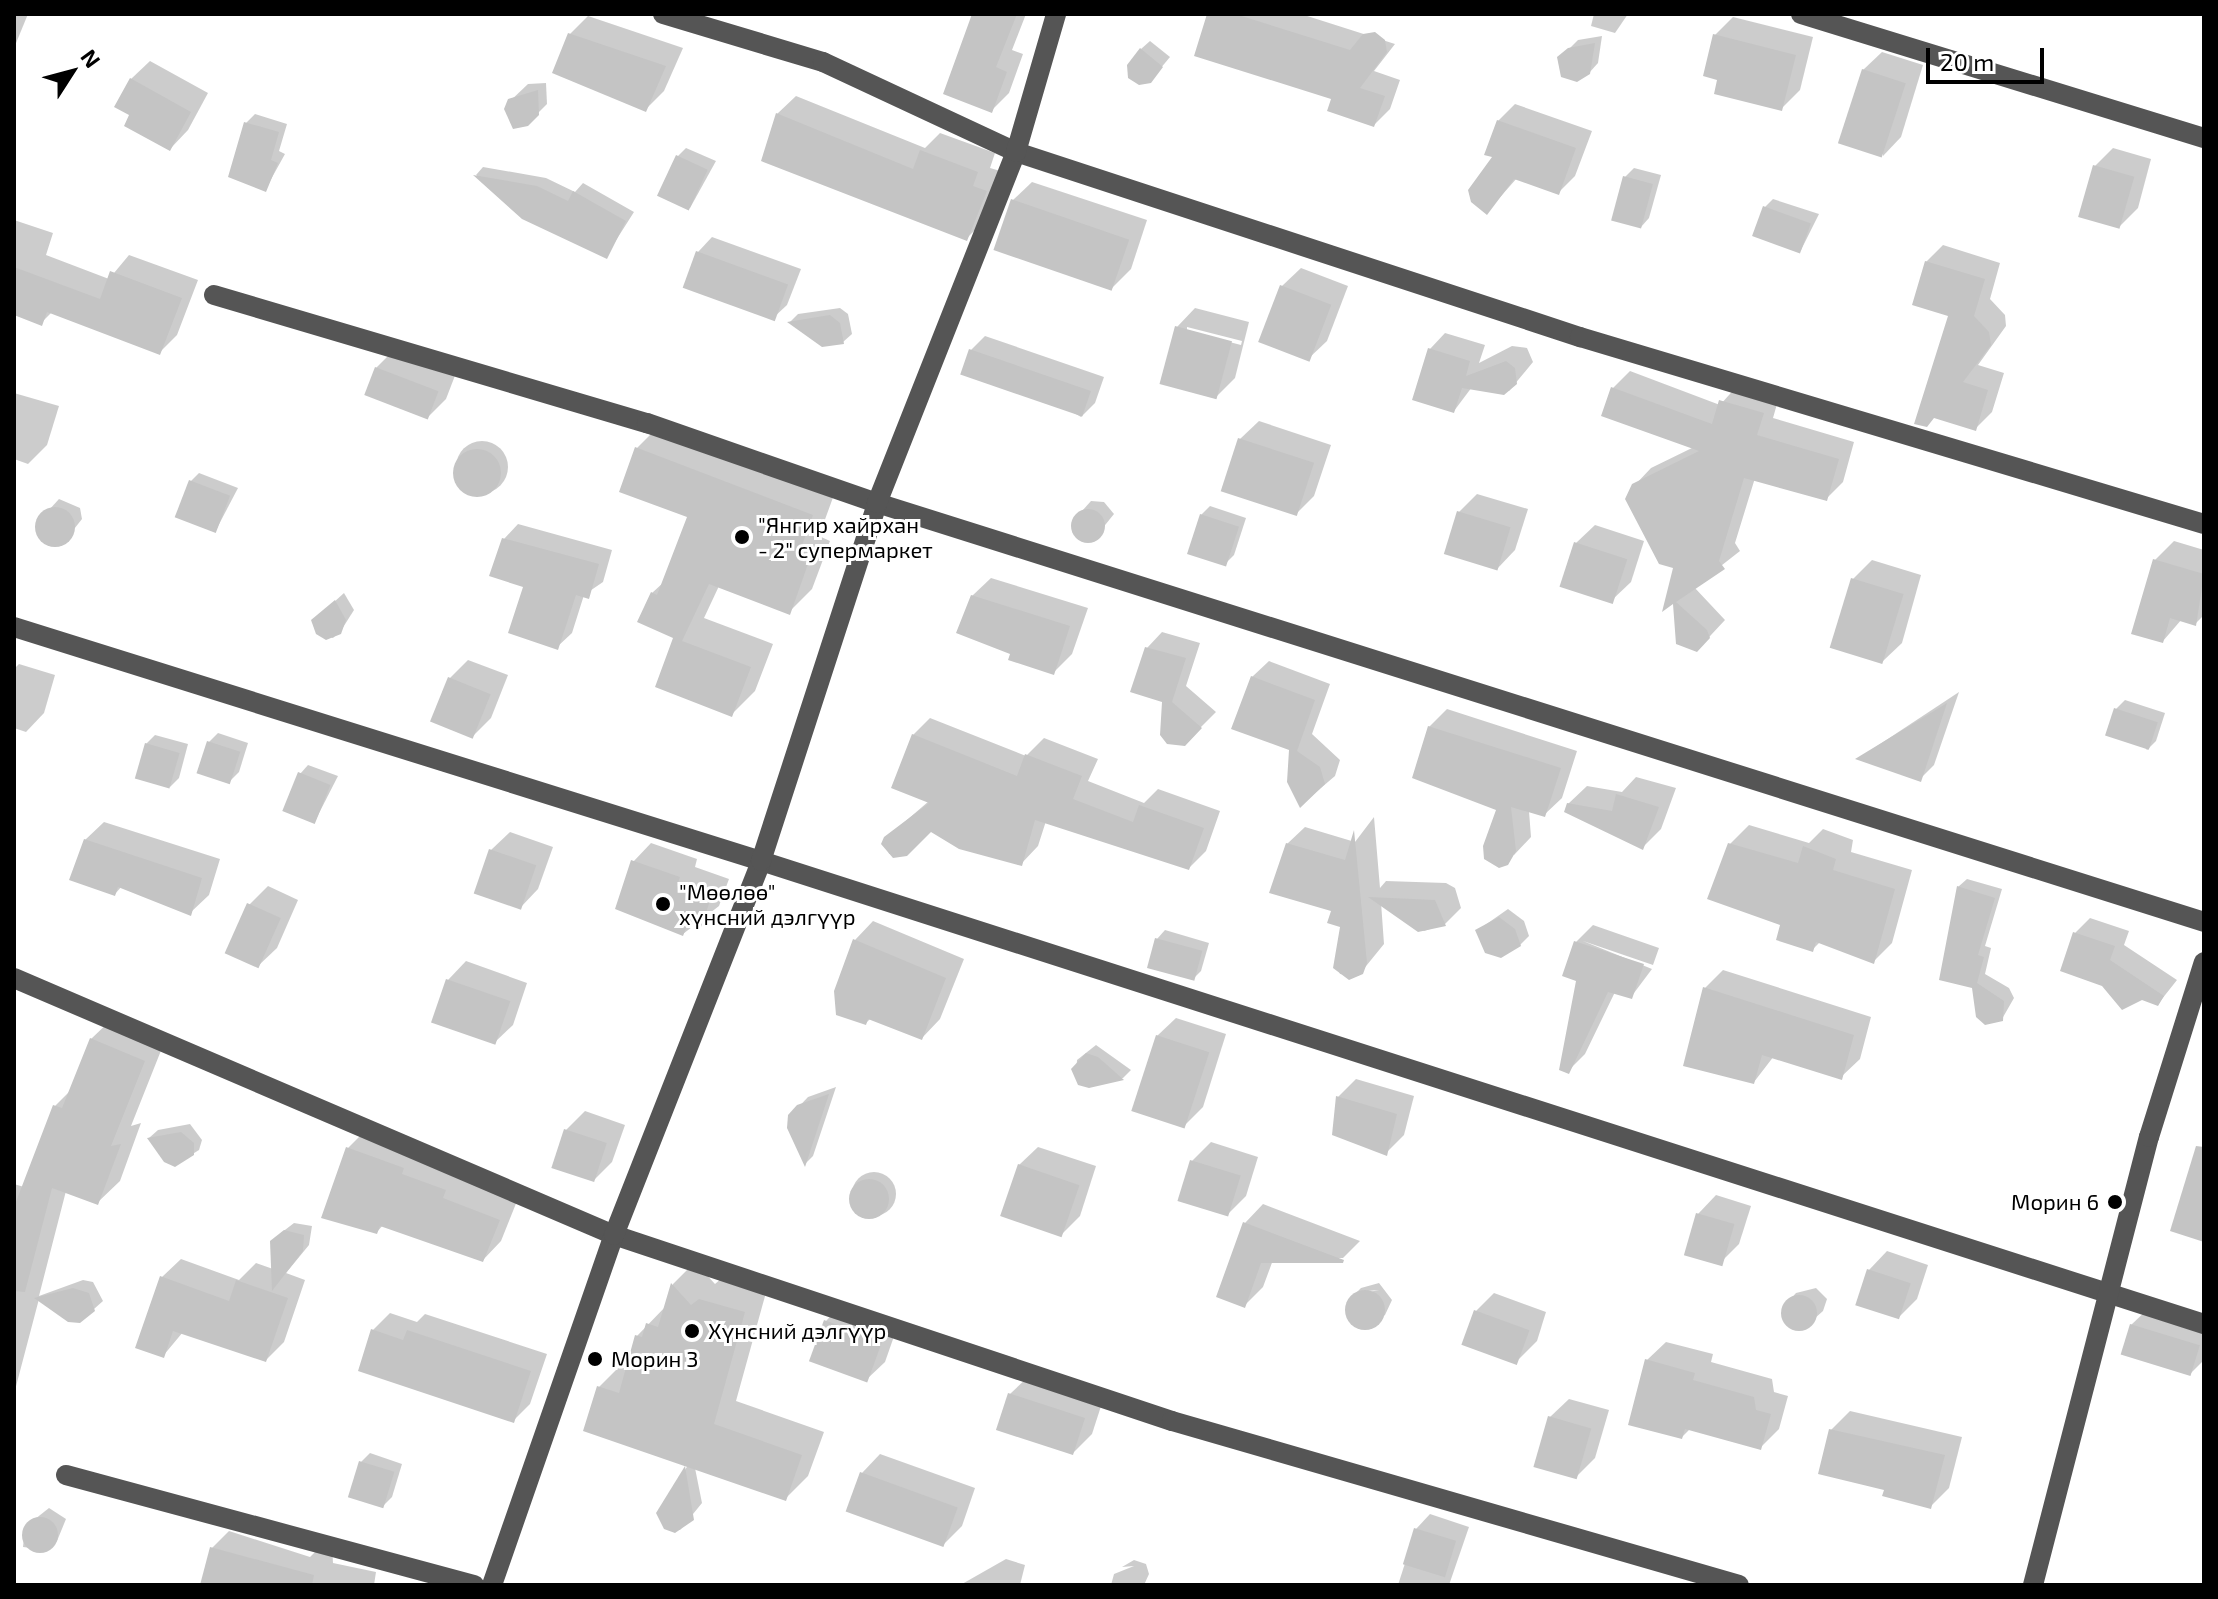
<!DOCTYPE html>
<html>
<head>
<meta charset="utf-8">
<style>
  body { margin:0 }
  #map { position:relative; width:2218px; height:1599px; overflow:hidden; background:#fff; font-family:"Exo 2",sans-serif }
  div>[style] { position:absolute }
  .shadow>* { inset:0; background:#0003 }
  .round { border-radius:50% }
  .building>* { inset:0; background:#c4c4c4; transform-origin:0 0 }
  .minor>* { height:20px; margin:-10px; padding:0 10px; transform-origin:10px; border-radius:10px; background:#555 }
  .dots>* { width:22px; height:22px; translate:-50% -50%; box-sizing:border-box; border:4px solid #fff; border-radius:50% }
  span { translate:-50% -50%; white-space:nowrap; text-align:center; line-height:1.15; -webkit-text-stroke:6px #fff; paint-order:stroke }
  .poi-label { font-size:22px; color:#000 }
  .left { translate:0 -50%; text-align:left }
  .right { translate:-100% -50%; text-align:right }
  .frame { position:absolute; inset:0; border:16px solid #000; pointer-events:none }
  .north { position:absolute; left:32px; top:32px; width:80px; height:80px; -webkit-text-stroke:6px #fff; paint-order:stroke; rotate:54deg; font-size:22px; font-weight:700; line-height:32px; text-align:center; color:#000 }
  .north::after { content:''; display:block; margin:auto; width:28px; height:36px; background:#000; clip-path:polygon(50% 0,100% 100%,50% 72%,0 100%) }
  .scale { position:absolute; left:1926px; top:48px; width:118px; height:36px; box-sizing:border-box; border:4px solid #000; border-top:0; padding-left:10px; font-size:24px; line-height:28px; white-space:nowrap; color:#000; -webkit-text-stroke:6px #fff; paint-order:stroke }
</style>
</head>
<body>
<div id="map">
  <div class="shadow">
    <i style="clip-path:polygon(14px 14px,28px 14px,14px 48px)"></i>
    <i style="clip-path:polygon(975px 14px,1026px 14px,1012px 50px,1023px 54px,1009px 93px,992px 110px)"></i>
    <i style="clip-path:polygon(1209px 14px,1301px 14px,1395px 44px,1374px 71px,1400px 80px,1390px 109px,1374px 125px)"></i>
    <i style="clip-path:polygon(1594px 14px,1628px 14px,1615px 33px,1591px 26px)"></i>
    <i style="clip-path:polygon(588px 16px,683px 48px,664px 91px,645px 110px,570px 34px)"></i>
    <i style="clip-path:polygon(1733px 17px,1813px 37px,1800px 90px,1782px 108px,1719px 79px,1715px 35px)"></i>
    <i style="clip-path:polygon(1602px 36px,1598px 63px,1589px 73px,1565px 53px,1578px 40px)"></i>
    <i style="clip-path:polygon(1150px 41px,1170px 57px,1150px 81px,1141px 49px)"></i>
    <i style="clip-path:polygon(1882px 52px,1923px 65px,1901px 137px,1883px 156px,1863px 70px)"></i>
    <i style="clip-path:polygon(150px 61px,208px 93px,188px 130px,170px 149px,132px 114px,131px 79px)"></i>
    <i style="clip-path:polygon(546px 83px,547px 104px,527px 124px,507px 104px,528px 84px)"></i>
    <i style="clip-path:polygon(796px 96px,925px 148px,940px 133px,995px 153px,990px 168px,1004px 172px,985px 220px,966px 239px,777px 114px)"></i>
    <i style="clip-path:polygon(1515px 104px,1592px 131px,1575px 176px,1558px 193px,1517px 178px,1487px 212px,1498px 121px)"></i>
    <i style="clip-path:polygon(255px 114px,287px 124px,279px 151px,285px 154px,265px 190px,246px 123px)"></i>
    <i style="clip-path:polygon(686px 148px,716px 161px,690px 208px,677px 157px)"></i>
    <i style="clip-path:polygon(2113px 148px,2151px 159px,2138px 208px,2119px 227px,2095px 166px)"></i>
    <i style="clip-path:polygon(483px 167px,546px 178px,575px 192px,583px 183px,634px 212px,606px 256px,524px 217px,476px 175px)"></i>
    <i style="clip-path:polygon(1634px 168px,1661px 175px,1649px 218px,1641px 227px,1625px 177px)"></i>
    <i style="clip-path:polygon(1032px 182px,1147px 220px,1131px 269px,1112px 288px,1013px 200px)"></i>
    <i style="clip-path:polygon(1773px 199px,1819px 214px,1801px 250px,1765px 207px)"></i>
    <i style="clip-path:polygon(14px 220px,53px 233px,46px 255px,109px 279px,129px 255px,198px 280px,177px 335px,159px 353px,52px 312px,41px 323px,14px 313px)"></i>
    <i style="clip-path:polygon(712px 237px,801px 269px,787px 305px,772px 319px,698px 252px)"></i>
    <i style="clip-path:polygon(1943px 245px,2000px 263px,1990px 299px,2005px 315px,2006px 326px,1978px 365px,2004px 373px,1992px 412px,1975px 429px,1935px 416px,1951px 315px,1926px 262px)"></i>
    <i style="clip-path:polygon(1301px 268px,1348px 286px,1327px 341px,1308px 359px,1282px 286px)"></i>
    <i style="clip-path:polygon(840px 308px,848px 314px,852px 334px,843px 342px,790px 322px,798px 314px)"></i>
    <i style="clip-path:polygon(evenodd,1195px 308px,1249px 322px,1235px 378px,1217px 396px,1177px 327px,1195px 308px,1187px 327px,1242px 341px,1241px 345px,1187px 331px,1187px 327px)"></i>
    <i style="clip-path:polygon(1445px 333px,1485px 345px,1479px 363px,1512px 346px,1527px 348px,1533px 362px,1509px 391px,1472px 387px,1454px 411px,1430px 349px)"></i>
    <i style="clip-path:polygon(985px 336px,1104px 377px,1095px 403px,1081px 417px,970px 351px)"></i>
    <i style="clip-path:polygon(395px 349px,456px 373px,446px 399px,427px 418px,376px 368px)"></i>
    <i style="clip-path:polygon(1630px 371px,1720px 405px,1738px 385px,1779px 397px,1773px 418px,1854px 442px,1843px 482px,1827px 498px,1755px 478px,1735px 543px,1740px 551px,1694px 587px,1725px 620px,1697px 650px,1674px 601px,1676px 566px,1634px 486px,1651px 468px,1694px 447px,1613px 388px)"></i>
    <i style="clip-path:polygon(14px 393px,59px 406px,47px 445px,28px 464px,14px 459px)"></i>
    <i style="clip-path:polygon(1259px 421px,1331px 445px,1314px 496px,1296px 514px,1240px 439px)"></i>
    <i style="clip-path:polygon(660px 425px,835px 492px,819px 536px,830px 541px,812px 589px,789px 612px,719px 586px,704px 618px,773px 644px,755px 691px,732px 714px,676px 637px,652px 593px,665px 581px,689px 516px,637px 448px)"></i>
    <i class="round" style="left:456px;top:441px;width:52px;height:52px"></i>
    <i style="clip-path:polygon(199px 473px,238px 488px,216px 530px,190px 482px)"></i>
    <i style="clip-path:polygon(1477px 494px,1528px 509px,1515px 550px,1497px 569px,1459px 512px)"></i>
    <i style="clip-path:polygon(59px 499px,80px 508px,82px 519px,63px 543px,51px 544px,38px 533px,38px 522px)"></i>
    <i style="clip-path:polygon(1091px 501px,1104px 502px,1114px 514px,1093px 540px,1084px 540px,1073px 531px,1073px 521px)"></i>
    <i style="clip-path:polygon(1210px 506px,1246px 518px,1234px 555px,1225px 564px,1201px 515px)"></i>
    <i style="clip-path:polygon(518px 524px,612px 550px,603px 582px,584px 595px,572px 633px,557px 647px,504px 539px)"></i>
    <i style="clip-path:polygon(1595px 525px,1644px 541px,1631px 582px,1612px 600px,1576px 543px)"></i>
    <i style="clip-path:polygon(2174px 541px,2204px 550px,2204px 615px,2195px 624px,2182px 619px,2163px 641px,2155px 560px)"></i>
    <i style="clip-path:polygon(1872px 560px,1921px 575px,1902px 643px,1883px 661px,1853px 579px)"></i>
    <i style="clip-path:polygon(991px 578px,1088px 608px,1072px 654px,1053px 673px,1012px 653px,972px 596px)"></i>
    <i style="clip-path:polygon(344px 593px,354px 610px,342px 629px,333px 638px,317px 632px,323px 612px)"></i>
    <i style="clip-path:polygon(1162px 632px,1200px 643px,1186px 686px,1216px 712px,1184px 744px,1147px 648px)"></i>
    <i style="clip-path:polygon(468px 660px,508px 675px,491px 718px,473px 736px,450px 678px)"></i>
    <i style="clip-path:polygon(1269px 661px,1330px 684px,1312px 734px,1340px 760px,1335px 776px,1301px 805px,1291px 749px,1252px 677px)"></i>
    <i style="clip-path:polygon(19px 664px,55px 675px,44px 713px,26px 732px,14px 728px,14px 669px)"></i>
    <i style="clip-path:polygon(1959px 692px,1934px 765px,1920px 779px,1859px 758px)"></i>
    <i style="clip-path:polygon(2125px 700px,2165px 713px,2156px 741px,2147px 750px,2116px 709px)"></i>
    <i style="clip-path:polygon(1447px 709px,1577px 751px,1562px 798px,1544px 815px,1529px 811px,1531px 837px,1514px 855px,1499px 809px,1429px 727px)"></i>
    <i style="clip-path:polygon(930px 718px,1026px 756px,1044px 738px,1098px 759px,1088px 781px,1144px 803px,1158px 789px,1220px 811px,1206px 851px,1189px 868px,1046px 821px,1038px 846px,1021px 864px,931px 830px,906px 855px,889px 854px,886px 838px,929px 801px,913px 735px)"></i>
    <i style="clip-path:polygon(218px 733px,248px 743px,239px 772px,230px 781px,209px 742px)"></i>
    <i style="clip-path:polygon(155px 735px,188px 744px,179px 778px,170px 787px,146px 744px)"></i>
    <i style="clip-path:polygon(308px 765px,338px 776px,315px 821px,300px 774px)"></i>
    <i style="clip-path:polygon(1636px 777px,1676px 788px,1661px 829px,1642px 848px,1568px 804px,1587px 786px,1622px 792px)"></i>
    <i style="clip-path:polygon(1374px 817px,1380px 888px,1386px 881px,1446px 883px,1455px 888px,1461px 908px,1445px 924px,1424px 931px,1381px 902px,1384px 944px,1358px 976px,1340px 974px,1335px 962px,1343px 926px,1287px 844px,1305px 827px,1355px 842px)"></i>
    <i style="clip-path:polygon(104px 822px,220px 859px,209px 895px,190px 913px,122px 886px,115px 894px,85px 840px)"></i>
    <i style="clip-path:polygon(1749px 825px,1809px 843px,1823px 829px,1853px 840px,1851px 852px,1912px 870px,1892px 943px,1873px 962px,1821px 941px,1812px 950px,1782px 924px,1730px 844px)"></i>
    <i style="clip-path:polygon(510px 832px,553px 847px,538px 889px,520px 908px,491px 850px)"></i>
    <i style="clip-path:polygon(651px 843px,697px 859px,695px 867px,729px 879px,719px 906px,683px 934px,633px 862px)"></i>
    <i style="clip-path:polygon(1967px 879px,2002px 889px,1985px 946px,1991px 948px,1985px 974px,2009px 988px,2014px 998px,2002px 1019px,1978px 1016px,1958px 887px)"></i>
    <i style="clip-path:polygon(268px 886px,298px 900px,277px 948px,258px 966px,249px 905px)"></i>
    <i style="clip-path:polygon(1508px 909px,1524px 921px,1529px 936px,1520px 945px,1478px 930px)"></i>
    <i style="clip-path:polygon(2090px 918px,2129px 931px,2124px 945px,2177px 980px,2158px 1004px,2062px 970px,2075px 933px)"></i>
    <i style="clip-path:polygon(873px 921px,964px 959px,940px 1019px,922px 1038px,871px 1018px,866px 1023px,855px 940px)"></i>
    <i style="clip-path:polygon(1593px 925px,1659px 948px,1653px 965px,1583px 941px,1652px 969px,1631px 997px,1615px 992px,1585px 1054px,1568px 1071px,1578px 979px,1576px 942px)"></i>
    <i style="clip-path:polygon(1165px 930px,1209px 943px,1201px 971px,1192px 980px,1157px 939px)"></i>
    <i style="clip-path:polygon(466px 961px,527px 983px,513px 1025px,494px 1043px,434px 1022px,448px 980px)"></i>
    <i style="clip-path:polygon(1723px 970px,1871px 1017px,1860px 1059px,1841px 1077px,1774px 1056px,1754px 1082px,1705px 988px)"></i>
    <i style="clip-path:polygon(114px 1017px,166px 1038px,131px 1126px,141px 1123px,120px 1181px,97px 1203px,66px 1191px,39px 1296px,83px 1280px,93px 1282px,103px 1301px,94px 1309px,39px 1299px,14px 1394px,14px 1184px,24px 1187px,55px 1106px,72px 1089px,91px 1039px)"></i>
    <i style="clip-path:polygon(1176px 1018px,1226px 1034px,1203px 1107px,1185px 1125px,1157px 1036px)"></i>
    <i style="clip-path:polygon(1096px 1045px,1131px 1070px,1123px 1078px,1090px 1086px,1076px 1079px,1077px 1060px)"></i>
    <i style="clip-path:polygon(1356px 1079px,1414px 1096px,1404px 1135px,1386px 1153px,1338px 1097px)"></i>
    <i style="clip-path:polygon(836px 1087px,813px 1156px,805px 1164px,790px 1116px,808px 1097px)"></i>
    <i style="clip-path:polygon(585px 1111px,625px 1125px,612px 1162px,594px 1180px,566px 1130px)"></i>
    <i style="clip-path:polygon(190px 1124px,202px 1140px,199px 1150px,175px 1165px,149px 1138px,158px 1130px)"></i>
    <i style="clip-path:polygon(366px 1130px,517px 1201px,501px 1241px,483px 1260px,383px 1225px,377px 1232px,348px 1148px)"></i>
    <i style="clip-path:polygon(1211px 1142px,1258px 1157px,1246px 1196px,1227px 1215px,1180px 1200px,1192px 1161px)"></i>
    <i style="clip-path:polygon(1038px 1147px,1096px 1166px,1080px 1216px,1062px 1234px,1019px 1165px)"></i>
    <i class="round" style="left:852px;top:1172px;width:44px;height:44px"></i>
    <i style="clip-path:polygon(1716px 1195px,1751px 1206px,1739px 1244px,1721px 1262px,1698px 1214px)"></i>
    <i style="clip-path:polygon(1263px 1204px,1360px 1241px,1343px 1258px,1273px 1260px,1263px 1287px,1245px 1305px,1245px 1223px)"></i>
    <i style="clip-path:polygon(294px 1223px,312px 1226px,309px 1245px,286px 1273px,305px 1280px,284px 1342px,266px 1360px,183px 1332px,163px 1356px,162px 1277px,181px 1259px,239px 1280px,256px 1263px,273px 1269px,281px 1233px)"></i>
    <i style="clip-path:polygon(1887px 1251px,1928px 1265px,1917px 1299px,1899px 1317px,1869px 1270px)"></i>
    <i style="clip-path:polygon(695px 1262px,715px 1284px,723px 1277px,767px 1289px,736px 1401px,824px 1432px,808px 1476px,785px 1499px,695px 1468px,702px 1503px,680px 1530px,665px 1527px,659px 1513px,688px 1465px,599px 1387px,622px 1364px,629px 1366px,637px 1336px,667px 1305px,673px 1284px)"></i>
    <i style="clip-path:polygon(1379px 1283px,1392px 1300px,1385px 1315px,1365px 1328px,1350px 1320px,1347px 1309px,1354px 1295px,1379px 1290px,1357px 1292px,1361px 1288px)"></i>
    <i style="clip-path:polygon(1816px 1288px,1827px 1299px,1823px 1311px,1805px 1327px,1790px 1326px,1783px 1313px,1787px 1303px,1796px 1293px)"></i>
    <i style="clip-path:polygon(1494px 1293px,1546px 1312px,1537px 1341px,1519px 1359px,1476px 1311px)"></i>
    <i style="clip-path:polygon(844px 1302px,899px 1322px,885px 1362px,866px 1380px,826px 1321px)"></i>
    <i style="clip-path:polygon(2150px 1307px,2204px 1323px,2204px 1360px,2191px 1373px,2131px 1325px)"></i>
    <i style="clip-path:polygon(390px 1313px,417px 1322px,425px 1314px,547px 1354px,530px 1404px,514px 1420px,373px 1330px)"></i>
    <i style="clip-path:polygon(1666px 1342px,1713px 1354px,1711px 1362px,1772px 1379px,1774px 1392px,1788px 1396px,1779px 1429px,1761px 1447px,1690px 1429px,1682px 1437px,1647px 1360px)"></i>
    <i style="clip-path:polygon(1029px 1376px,1103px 1400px,1092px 1434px,1073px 1453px,1010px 1394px)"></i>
    <i style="clip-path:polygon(1569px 1399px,1609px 1410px,1595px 1458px,1576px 1477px,1550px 1417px)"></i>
    <i style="clip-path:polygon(1850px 1411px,1962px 1437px,1949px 1488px,1930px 1507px,1886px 1488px,1831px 1430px)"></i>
    <i style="clip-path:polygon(370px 1453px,402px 1464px,392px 1497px,383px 1506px,361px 1462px)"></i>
    <i style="clip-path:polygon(880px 1454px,975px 1488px,962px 1526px,943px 1545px,862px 1473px)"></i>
    <i style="clip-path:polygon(49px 1508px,66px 1519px,57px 1541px,48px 1550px,23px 1547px,25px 1527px)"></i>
    <i style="clip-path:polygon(1430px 1514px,1469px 1527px,1449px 1585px,1398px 1585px,1416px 1529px)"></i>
    <i style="clip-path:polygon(229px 1531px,310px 1557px,323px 1544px,332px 1545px,333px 1563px,376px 1572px,374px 1585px,202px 1585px,212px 1548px)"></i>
    <i style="clip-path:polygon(1006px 1559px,1025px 1565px,1020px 1585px,962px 1584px)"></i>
    <i style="clip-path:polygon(1134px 1560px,1146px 1564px,1149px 1574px,1144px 1585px,1111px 1585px,1114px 1574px,1134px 1566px,1122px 1567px)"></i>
  </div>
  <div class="building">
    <i style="clip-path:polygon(972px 14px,1017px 14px,996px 67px,1007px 72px,992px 113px,943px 94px)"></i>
    <i style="clip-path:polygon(1207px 14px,1235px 14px,1350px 50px,1363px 34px,1375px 32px,1385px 40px,1387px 52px,1360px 88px,1385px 96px,1374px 127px,1327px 111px,1331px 99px,1194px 56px)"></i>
    <i style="clip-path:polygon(568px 33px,666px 66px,646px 112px,552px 73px)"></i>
    <i style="clip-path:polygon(1713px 34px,1796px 55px,1782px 111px,1714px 94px,1717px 80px,1703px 76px)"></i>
    <i style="clip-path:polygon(1595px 43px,1590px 74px,1577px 82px,1561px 77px,1557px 57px,1568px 48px)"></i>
    <i style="clip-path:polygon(1140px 48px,1163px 67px,1151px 83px,1139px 85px,1128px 78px,1127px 65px)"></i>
    <i style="left:1862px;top:69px;width:46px;height:78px;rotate:18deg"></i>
    <i style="clip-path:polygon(130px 78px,191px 112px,170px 151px,124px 126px,129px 115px,114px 107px)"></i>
    <i style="clip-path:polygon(538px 90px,539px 115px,528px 126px,513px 129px,504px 109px,508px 99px)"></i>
    <i style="clip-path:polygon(776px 113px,913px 169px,920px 150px,978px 172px,973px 186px,987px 191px,967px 241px,761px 161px)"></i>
    <i style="clip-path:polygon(1497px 120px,1576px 148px,1559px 195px,1514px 179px,1487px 215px,1471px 202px,1468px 190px,1492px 157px,1484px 155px)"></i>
    <i style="clip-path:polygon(244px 122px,279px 132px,271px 160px,278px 163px,266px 192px,228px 177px)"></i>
    <i style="left:676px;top:155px;width:35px;height:45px;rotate:25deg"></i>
    <i style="left:2093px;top:165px;width:43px;height:54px;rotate:16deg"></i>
    <i style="clip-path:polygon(473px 175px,537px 186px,568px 201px,573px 191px,626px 221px,607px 259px,522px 219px)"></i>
    <i style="left:1623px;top:176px;width:31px;height:46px;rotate:15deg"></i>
    <i style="left:1011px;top:199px;width:125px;height:54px;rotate:19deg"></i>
    <i style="left:1763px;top:206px;width:51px;height:32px;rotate:20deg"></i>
    <i style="left:696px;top:251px;width:98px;height:39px;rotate:20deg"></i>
    <i style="clip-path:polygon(1925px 261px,1985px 279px,1974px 316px,1989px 332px,1991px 345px,1963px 382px,1988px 390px,1976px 431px,1934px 418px,1927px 427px,1914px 424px,1948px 316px,1912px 305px)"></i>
    <i style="clip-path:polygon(14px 267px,100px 299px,110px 271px,182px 298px,160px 355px,47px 312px,42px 326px,14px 315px)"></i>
    <i style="left:1280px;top:285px;width:55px;height:61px;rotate:21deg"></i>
    <i style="clip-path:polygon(830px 315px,840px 323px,844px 344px,822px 347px,787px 322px)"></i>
    <i style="left:1175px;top:326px;width:59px;height:60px;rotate:15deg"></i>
    <i style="clip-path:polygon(1428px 348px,1470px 361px,1466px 376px,1506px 361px,1515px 368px,1517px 384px,1504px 395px,1462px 388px,1454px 413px,1412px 400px)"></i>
    <i style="left:969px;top:349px;width:129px;height:27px;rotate:19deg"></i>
    <i style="left:375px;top:367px;width:68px;height:30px;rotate:21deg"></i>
    <i style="clip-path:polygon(1611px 387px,1712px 424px,1719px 400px,1764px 413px,1757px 435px,1839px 459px,1827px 501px,1744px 478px,1719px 561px,1725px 569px,1676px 602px,1707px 630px,1710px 638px,1697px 652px,1676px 644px,1673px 604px,1662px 612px,1673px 568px,1659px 564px,1625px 499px,1632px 484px,1699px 451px,1601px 416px)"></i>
    <i style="left:1238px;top:438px;width:80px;height:56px;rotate:18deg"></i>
    <i style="clip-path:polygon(635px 447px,813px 515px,797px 559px,808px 564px,790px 615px,709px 584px,682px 641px,751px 667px,732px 717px,655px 687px,673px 638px,637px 622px,651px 592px,657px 595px,687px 517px,619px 492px)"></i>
    <i class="round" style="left:453px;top:449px;width:48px;height:48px"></i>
    <i style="left:189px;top:480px;width:44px;height:40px;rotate:21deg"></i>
    <i class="round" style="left:35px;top:507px;width:40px;height:40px"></i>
    <i class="round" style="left:1071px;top:509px;width:34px;height:34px"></i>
    <i style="left:1457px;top:511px;width:56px;height:45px;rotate:17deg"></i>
    <i style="left:1200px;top:514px;width:41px;height:42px;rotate:18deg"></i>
    <i style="clip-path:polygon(502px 538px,599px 564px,589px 599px,576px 595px,558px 650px,508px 633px,523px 587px,489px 576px)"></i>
    <i style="left:1574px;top:542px;width:56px;height:47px;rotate:18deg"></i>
    <i style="clip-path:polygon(2153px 559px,2204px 574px,2196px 626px,2170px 618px,2163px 643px,2131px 634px)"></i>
    <i style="left:1851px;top:578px;width:55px;height:73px;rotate:17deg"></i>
    <i style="clip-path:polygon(971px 595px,1070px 626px,1054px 675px,1008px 660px,1010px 654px,956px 633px)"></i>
    <i style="clip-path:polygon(335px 600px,346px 620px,341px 634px,326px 640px,316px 634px,311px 620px)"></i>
    <i style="clip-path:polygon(1145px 647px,1186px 658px,1172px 702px,1202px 728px,1185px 746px,1167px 744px,1160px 735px,1162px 702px,1130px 692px)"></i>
    <i style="clip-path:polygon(1251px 676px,1315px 700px,1297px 751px,1320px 767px,1325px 784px,1300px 808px,1287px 782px,1289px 750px,1231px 729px)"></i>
    <i style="left:448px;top:677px;width:46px;height:48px;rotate:22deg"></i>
    <i style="clip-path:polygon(1947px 703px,1921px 782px,1855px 759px)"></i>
    <i style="left:2114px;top:708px;width:46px;height:29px;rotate:18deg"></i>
    <i style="clip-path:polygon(1428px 726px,1561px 768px,1545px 817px,1511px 807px,1516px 851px,1508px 865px,1499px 868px,1484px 859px,1483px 846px,1496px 810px,1412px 778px)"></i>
    <i style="clip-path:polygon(912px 734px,1017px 776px,1025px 754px,1082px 776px,1073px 799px,1133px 822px,1139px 805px,1204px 828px,1189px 870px,1035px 820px,1022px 866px,959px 849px,931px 832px,907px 856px,893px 858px,881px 844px,884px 837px,929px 803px,891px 788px)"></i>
    <i style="left:207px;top:741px;width:35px;height:34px;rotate:18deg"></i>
    <i style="left:145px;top:743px;width:36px;height:37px;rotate:16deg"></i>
    <i style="left:298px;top:772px;width:35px;height:42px;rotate:22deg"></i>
    <i style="clip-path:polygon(1616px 794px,1659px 807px,1643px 850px,1564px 812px,1567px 803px,1612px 811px)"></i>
    <i style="clip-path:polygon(1354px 830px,1367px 963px,1363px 974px,1349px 980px,1333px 968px,1340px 927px,1327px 923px,1331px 911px,1269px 893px,1286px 843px,1345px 860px)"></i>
    <i style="clip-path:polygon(84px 839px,202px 878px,191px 916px,118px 887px,115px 896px,69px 880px)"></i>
    <i style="clip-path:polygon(1728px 843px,1798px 863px,1803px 846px,1836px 859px,1833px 870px,1895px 889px,1874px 964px,1816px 942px,1813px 952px,1776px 940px,1780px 925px,1707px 899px)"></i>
    <i style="left:489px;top:849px;width:50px;height:47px;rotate:19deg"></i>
    <i style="clip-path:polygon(631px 860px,680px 877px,677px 886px,711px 898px,701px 927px,688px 923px,683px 936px,615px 909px)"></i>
    <i style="clip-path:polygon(1957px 886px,1995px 898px,1978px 955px,1984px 957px,1977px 983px,2004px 1001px,2003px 1021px,1985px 1025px,1976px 1017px,1972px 988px,1939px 980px)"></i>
    <i style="clip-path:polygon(1368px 897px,1435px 900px,1446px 926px,1418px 932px)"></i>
    <i style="left:247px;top:903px;width:37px;height:55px;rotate:24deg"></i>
    <i style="clip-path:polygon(1499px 917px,1515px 929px,1521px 946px,1501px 958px,1485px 953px,1475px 930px)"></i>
    <i style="clip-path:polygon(2073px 932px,2115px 946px,2110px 960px,2164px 996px,2158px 1006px,2142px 1000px,2122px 1010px,2102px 986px,2060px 971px)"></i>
    <i style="left:1155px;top:938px;width:49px;height:31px;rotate:15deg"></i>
    <i style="clip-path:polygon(853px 939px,946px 978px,922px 1040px,868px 1019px,866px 1025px,836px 1015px,834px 991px)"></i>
    <i style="clip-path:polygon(1574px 941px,1644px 964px,1632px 999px,1608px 992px,1569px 1074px,1559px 1070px,1576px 981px,1562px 976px)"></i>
    <i style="left:446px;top:979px;width:68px;height:46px;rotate:19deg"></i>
    <i style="clip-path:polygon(1703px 987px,1854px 1035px,1842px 1080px,1762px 1055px,1754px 1084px,1683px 1066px)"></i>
    <i style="left:1156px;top:1035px;width:56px;height:80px;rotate:18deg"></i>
    <i style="clip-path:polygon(90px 1038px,145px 1061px,111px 1146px,121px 1144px,98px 1205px,52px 1188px,25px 1292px,14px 1291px,14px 1207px,53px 1105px,62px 1108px)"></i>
    <i style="clip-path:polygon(1086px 1053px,1098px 1057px,1124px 1080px,1089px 1088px,1078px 1085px,1071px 1069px)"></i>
    <i style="clip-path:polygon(829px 1094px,805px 1167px,787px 1128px,788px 1115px,797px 1105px)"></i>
    <i style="clip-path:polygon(1336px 1096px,1397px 1114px,1387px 1156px,1332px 1135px)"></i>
    <i style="left:564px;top:1129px;width:45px;height:41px;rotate:18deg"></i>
    <i style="clip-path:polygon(181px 1132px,194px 1143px,194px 1155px,175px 1167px,164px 1162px,147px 1138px)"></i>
    <i style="clip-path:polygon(2196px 1146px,2204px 1147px,2204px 1242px,2170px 1231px)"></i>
    <i style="clip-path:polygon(346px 1147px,404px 1168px,402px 1174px,446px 1190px,443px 1198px,500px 1220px,483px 1262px,380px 1226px,377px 1234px,321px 1218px)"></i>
    <i style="left:1190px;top:1160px;width:53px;height:43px;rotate:17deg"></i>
    <i style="left:1018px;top:1164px;width:65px;height:55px;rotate:19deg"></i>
    <i class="round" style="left:849px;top:1179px;width:40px;height:40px"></i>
    <i style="left:1696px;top:1213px;width:40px;height:44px;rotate:16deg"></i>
    <i style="clip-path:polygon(1243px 1222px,1344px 1260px,1343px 1263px,1261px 1263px,1245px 1308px,1216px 1297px)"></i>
    <i style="clip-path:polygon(284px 1230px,304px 1235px,303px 1251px,272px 1291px,270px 1241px)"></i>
    <i style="left:1867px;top:1269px;width:46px;height:38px;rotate:18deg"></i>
    <i style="clip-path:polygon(160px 1276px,229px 1301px,236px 1280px,288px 1298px,266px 1362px,173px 1331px,164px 1358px,135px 1348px)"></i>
    <i style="clip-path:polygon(671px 1283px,691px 1305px,699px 1299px,745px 1312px,714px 1424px,802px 1455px,786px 1501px,583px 1431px,597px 1386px,619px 1393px,635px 1335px,642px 1337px,646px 1323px,658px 1327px)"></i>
    <i style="clip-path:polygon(73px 1288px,89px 1293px,95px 1311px,80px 1323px,68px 1322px,34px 1298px)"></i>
    <i class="round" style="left:1345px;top:1290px;width:40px;height:40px"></i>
    <i class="round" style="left:1781px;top:1295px;width:36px;height:36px"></i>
    <i style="left:1474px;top:1310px;width:59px;height:37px;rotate:20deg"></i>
    <i style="left:824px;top:1320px;width:62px;height:44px;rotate:20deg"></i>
    <i style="left:2130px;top:1324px;width:73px;height:32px;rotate:17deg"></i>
    <i style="clip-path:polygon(371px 1329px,403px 1340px,407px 1330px,531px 1371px,514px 1423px,358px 1371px)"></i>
    <i style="clip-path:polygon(1645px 1359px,1695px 1373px,1693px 1380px,1754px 1397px,1756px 1410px,1771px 1414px,1761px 1450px,1685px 1429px,1682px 1439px,1628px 1425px)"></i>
    <i style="left:1008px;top:1393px;width:81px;height:39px;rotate:18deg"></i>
    <i style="left:1548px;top:1416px;width:45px;height:53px;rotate:16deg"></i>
    <i style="clip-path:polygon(1829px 1429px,1945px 1455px,1931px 1509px,1882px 1496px,1884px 1490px,1818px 1474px)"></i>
    <i style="left:359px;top:1461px;width:37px;height:38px;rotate:17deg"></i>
    <i style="clip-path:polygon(685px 1466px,694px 1520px,675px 1533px,664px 1529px,656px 1513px)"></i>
    <i style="left:860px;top:1472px;width:104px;height:42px;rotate:20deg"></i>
    <i class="round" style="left:22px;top:1517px;width:36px;height:36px"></i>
    <i style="left:1414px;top:1528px;width:44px;height:38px;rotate:17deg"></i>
    <i style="clip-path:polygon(210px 1547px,314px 1575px,312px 1585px,200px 1585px)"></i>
  </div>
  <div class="minor">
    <i style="left:663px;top:14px;width:167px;rotate:16.7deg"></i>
    <i style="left:823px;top:62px;width:213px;rotate:25deg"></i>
    <i style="left:1016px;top:152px;width:594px;rotate:18.16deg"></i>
    <i style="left:1580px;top:337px;width:651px;rotate:16.68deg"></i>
    <i style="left:1801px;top:14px;width:422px;rotate:17.1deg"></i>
    <i style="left:214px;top:295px;width:452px;rotate:16.5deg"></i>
    <i style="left:647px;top:423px;width:244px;rotate:19.2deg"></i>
    <i style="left:877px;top:503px;width:1392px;rotate:17.52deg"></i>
    <i style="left:14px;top:627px;width:783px;rotate:17.39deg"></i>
    <i style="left:761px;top:861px;width:1515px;rotate:17.79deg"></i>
    <i style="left:14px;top:978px;width:653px;rotate:23.19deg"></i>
    <i style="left:614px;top:1235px;width:588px;rotate:18.43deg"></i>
    <i style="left:1172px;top:1421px;width:590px;rotate:16.13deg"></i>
    <i style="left:66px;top:1475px;width:423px;rotate:15.1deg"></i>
    <i style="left:492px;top:1585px;width:371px;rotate:-70.8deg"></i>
    <i style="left:614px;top:1235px;width:402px;rotate:-68.5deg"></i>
    <i style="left:761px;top:861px;width:376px;rotate:-72deg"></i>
    <i style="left:877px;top:503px;width:378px;rotate:-68.4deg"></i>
    <i style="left:1016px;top:152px;width:144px;rotate:-73.8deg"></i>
    <i style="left:2033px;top:1585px;width:463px;rotate:-75.5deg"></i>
    <i style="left:2149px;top:1137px;width:183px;rotate:-72.6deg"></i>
  </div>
  <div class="dots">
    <i style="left:742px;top:537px;background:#000"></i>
    <i style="left:663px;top:904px;background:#000"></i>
    <i style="left:2115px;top:1202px;background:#000"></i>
    <i style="left:692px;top:1331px;background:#000"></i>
    <i style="left:595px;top:1359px;background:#000"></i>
  </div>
  <div class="poi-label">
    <span class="left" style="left:758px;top:537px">"Янгир хайрхан<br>- 2" супермаркет</span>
    <span class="left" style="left:679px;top:904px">"Мөөлөө"<br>хүнсний дэлгүүр</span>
    <span class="right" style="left:2099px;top:1202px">Морин 6</span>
    <span class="left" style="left:708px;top:1331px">Хүнсний дэлгүүр</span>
    <span class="left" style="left:611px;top:1359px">Морин 3</span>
  </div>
  <div class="frame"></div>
  <div class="north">N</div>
  <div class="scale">20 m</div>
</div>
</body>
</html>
